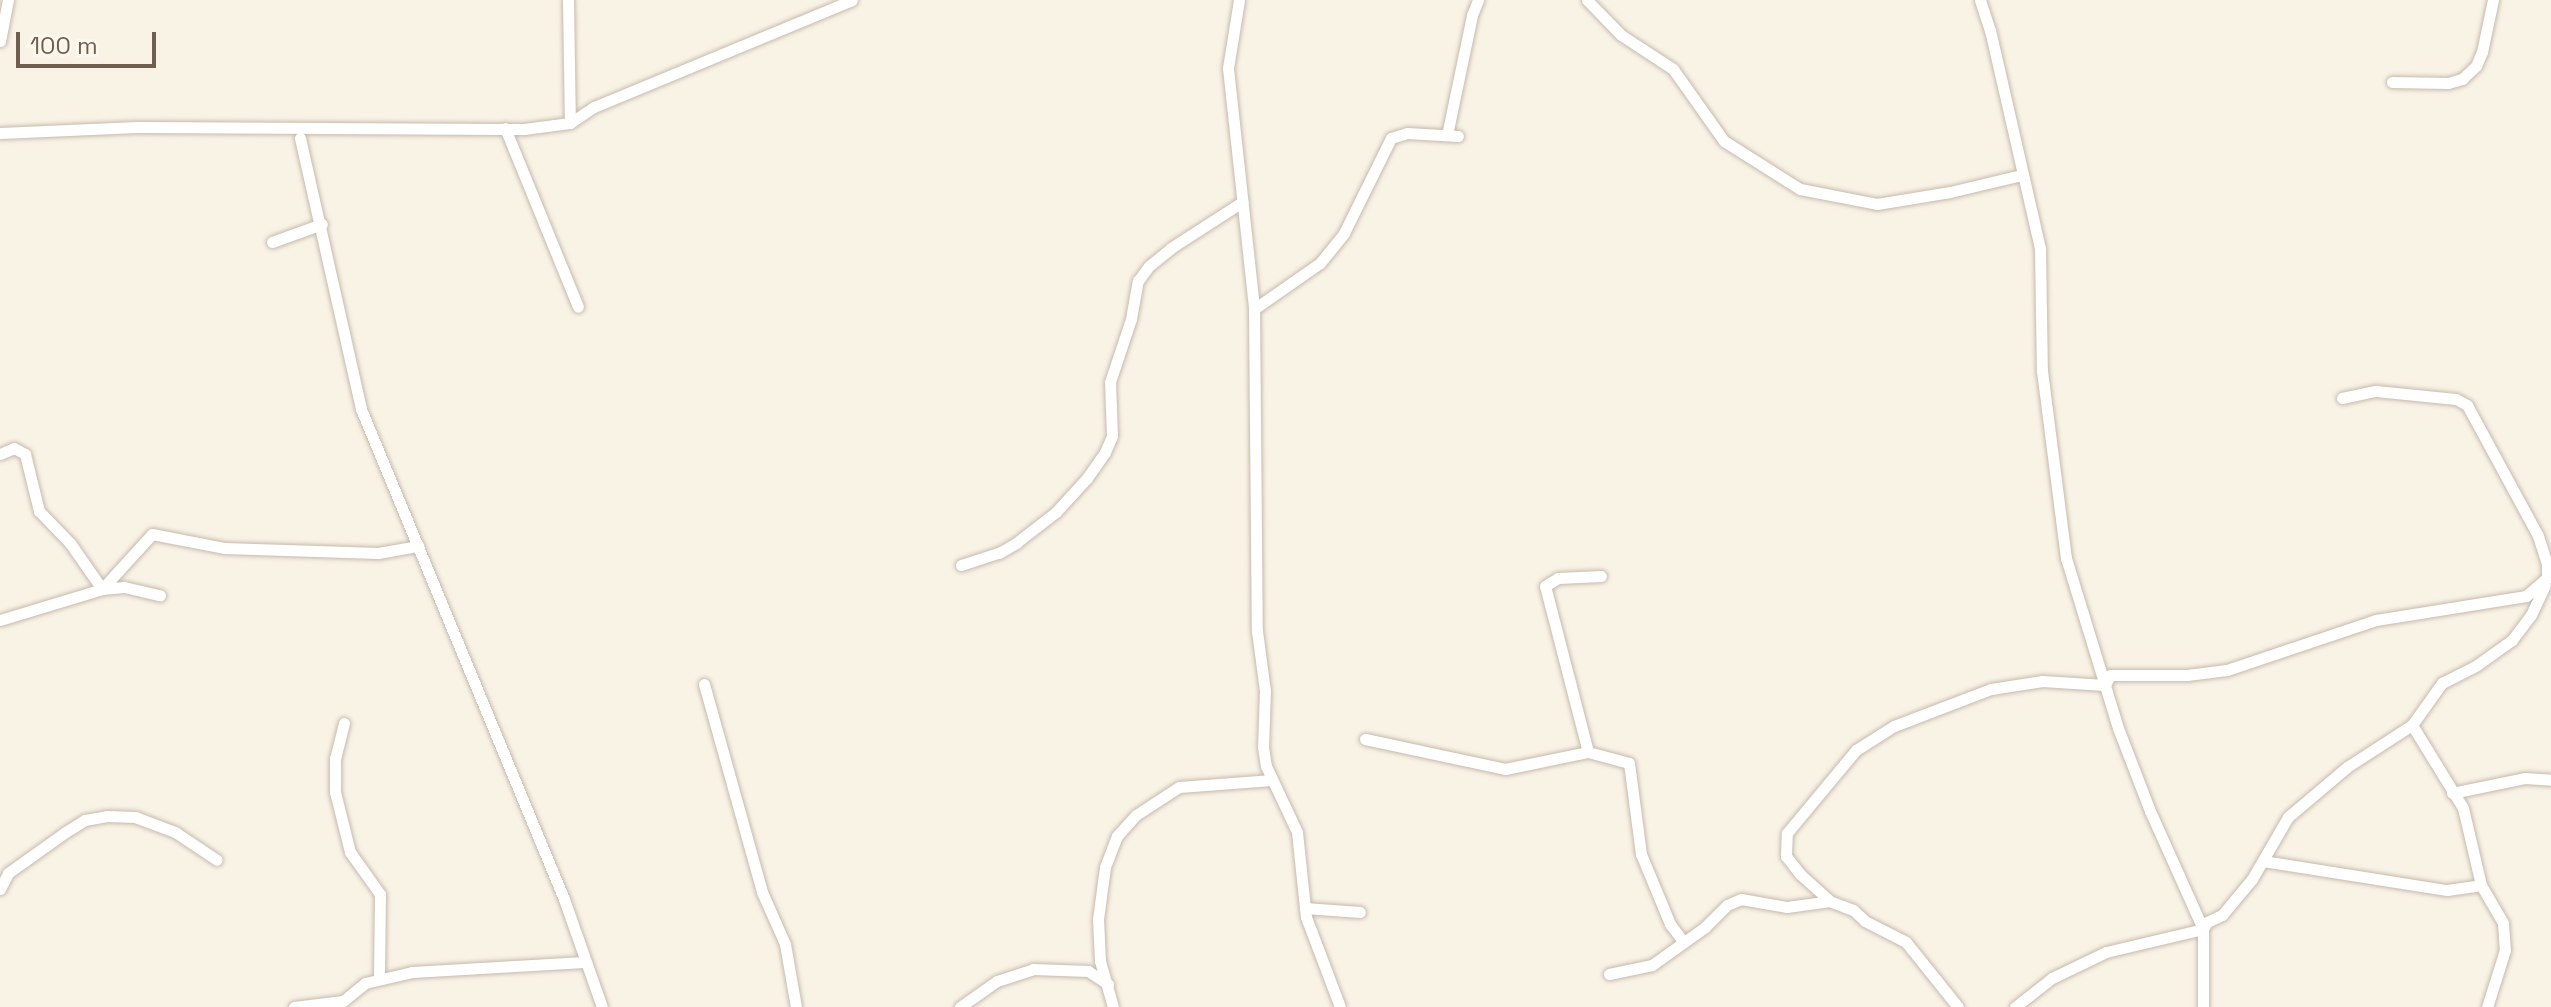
<!DOCTYPE html>
<html>
<head>
<meta charset="utf-8">
<style>
  body { margin:0 }
  #map { position:relative; width:2551px; height:1007px; overflow:hidden; background:#f9f3e6; font-family:"Space Grotesk",sans-serif }
  div>[style] { position:absolute }
  .roads { filter:drop-shadow(0 0 2px #c6baac) drop-shadow(0 0 2px #c6baac) }
  .minor>* { height:11px; margin:-5.5px; padding:0 5.5px; transform-origin:5.5px; border-radius:5.5px; background:#fff }
  span { translate:-50% -50%; white-space:nowrap; text-align:center; line-height:1.15; -webkit-text-stroke:6px #fcf7ec; paint-order:stroke }
  .scale { position:absolute; left:16px; top:32px; width:140px; height:36px; box-sizing:border-box; border:4px solid #6f5d4f; border-top:0; padding-left:10px; font-size:24px; line-height:28px; white-space:nowrap; color:#6f5d4f; -webkit-text-stroke:6px #fcf7ec; paint-order:stroke }
</style>
</head>
<body>
<div id="map">
  <div class="roads">
    <div class="minor">
      <i style="left:568px;top:0;width:123px;rotate:89.1deg"></i>
      <i style="left:1239px;top:0;width:69px;rotate:99.2deg"></i>
      <i style="left:1228px;top:68px;width:242px;rotate:83.8deg"></i>
      <i style="left:1254px;top:309px;width:322px;rotate:89.5deg"></i>
      <i style="left:1257px;top:631px;width:61px;rotate:82.4deg"></i>
      <i style="left:1265px;top:691px;width:56px;rotate:92deg"></i>
      <i style="left:1263px;top:747px;width:19px;rotate:81deg"></i>
      <i style="left:1266px;top:766px;width:73px;rotate:64.8deg"></i>
      <i style="left:1297px;top:832px;width:85px;rotate:84deg"></i>
      <i style="left:1306px;top:917px;width:96px;rotate:69.3deg"></i>
      <i style="left:1587px;top:0;width:49px;rotate:45.8deg"></i>
      <i style="left:1621px;top:35px;width:62px;rotate:33.2deg"></i>
      <i style="left:1673px;top:69px;width:88px;rotate:54.7deg"></i>
      <i style="left:1724px;top:141px;width:90px;rotate:32.3deg"></i>
      <i style="left:1800px;top:189px;width:78px;rotate:11deg"></i>
      <i style="left:1877px;top:204px;width:74px;rotate:-9.3deg"></i>
      <i style="left:1950px;top:192px;width:74px;rotate:-13.3deg"></i>
      <i style="left:1980px;top:0;width:32px;rotate:72deg"></i>
      <i style="left:1990px;top:30px;width:225px;rotate:77.1deg"></i>
      <i style="left:2040px;top:249px;width:122px;rotate:89.1deg"></i>
      <i style="left:2042px;top:371px;width:189px;rotate:82.7deg"></i>
      <i style="left:2066px;top:558px;width:178px;rotate:73deg"></i>
      <i style="left:2118px;top:728px;width:89px;rotate:68.9deg"></i>
      <i style="left:2150px;top:811px;width:129px;rotate:65.8deg"></i>
      <i style="left:2203px;top:929px;width:78px;rotate:90deg"></i>
      <i style="left:0;top:41px;width:42px;rotate:-79deg"></i>
      <i style="left:2392px;top:82px;width:56px;rotate:1deg"></i>
      <i style="left:2448px;top:83px;width:15px;rotate:-16deg"></i>
      <i style="left:2462px;top:79px;width:19px;rotate:-43deg"></i>
      <i style="left:2476px;top:66px;width:15px;rotate:-67deg"></i>
      <i style="left:2482px;top:52px;width:53px;rotate:-78.1deg"></i>
      <i style="left:505px;top:128px;width:193px;rotate:67.8deg"></i>
      <i style="left:0;top:133px;width:137px;rotate:-2.5deg"></i>
      <i style="left:137px;top:127px;width:387px;rotate:0.3deg"></i>
      <i style="left:524px;top:129px;width:46px;rotate:-7.4deg"></i>
      <i style="left:570px;top:123px;width:29px;rotate:-34deg"></i>
      <i style="left:594px;top:107px;width:279px;rotate:-22.5deg"></i>
      <i style="left:1447px;top:135px;width:123px;rotate:-78.2deg"></i>
      <i style="left:1472px;top:15px;width:16px;rotate:-68deg"></i>
      <i style="left:300px;top:138px;width:278px;rotate:77.3deg"></i>
      <i style="left:361px;top:409px;width:530px;rotate:67.5deg"></i>
      <i style="left:564px;top:899px;width:114px;rotate:70.6deg"></i>
      <i style="left:272px;top:242px;width:53px;rotate:-19.8deg"></i>
      <i style="left:1254px;top:309px;width:80px;rotate:-34.9deg"></i>
      <i style="left:1320px;top:263px;width:38px;rotate:-51deg"></i>
      <i style="left:1344px;top:233px;width:106px;rotate:-63.7deg"></i>
      <i style="left:1391px;top:138px;width:17px;rotate:-17deg"></i>
      <i style="left:1407px;top:133px;width:51px;rotate:3.4deg"></i>
      <i style="left:2342px;top:398px;width:35px;rotate:-12deg"></i>
      <i style="left:2376px;top:391px;width:80px;rotate:5.7deg"></i>
      <i style="left:2456px;top:399px;width:13px;rotate:29deg"></i>
      <i style="left:2467px;top:405px;width:149px;rotate:61.5deg"></i>
      <i style="left:2538px;top:536px;width:29px;rotate:72deg"></i>
      <i style="left:0;top:454px;width:15px;rotate:-23deg"></i>
      <i style="left:14px;top:448px;width:13px;rotate:29deg"></i>
      <i style="left:25px;top:454px;width:59px;rotate:76.2deg"></i>
      <i style="left:39px;top:511px;width:45px;rotate:45.9deg"></i>
      <i style="left:70px;top:543px;width:56px;rotate:55.2deg"></i>
      <i style="left:102px;top:589px;width:74px;rotate:-47.7deg"></i>
      <i style="left:152px;top:534px;width:73px;rotate:11deg"></i>
      <i style="left:224px;top:548px;width:154px;rotate:1.9deg"></i>
      <i style="left:378px;top:553px;width:41px;rotate:-9.9deg"></i>
      <i style="left:961px;top:565px;width:40px;rotate:-18deg"></i>
      <i style="left:999px;top:553px;width:20px;rotate:-30deg"></i>
      <i style="left:1016px;top:543px;width:51px;rotate:-37.8deg"></i>
      <i style="left:1056px;top:512px;width:46px;rotate:-47.6deg"></i>
      <i style="left:1087px;top:478px;width:32px;rotate:-55deg"></i>
      <i style="left:1105px;top:452px;width:17px;rotate:-66deg"></i>
      <i style="left:1112px;top:436px;width:54px;rotate:-92.1deg"></i>
      <i style="left:1110px;top:382px;width:66px;rotate:-71.6deg"></i>
      <i style="left:1131px;top:319px;width:39px;rotate:-80deg"></i>
      <i style="left:1138px;top:281px;width:19px;rotate:-54deg"></i>
      <i style="left:1149px;top:266px;width:28px;rotate:-39deg"></i>
      <i style="left:1171px;top:248px;width:85px;rotate:-32.9deg"></i>
      <i style="left:0;top:620px;width:107px;rotate:-16.9deg"></i>
      <i style="left:102px;top:589px;width:22px;rotate:-5deg"></i>
      <i style="left:124px;top:587px;width:37px;rotate:13deg"></i>
      <i style="left:704px;top:684px;width:216px;rotate:74.4deg"></i>
      <i style="left:762px;top:892px;width:57px;rotate:66.1deg"></i>
      <i style="left:785px;top:944px;width:64px;rotate:80.1deg"></i>
      <i style="left:344px;top:723px;width:36px;rotate:104deg"></i>
      <i style="left:335px;top:758px;width:34px;rotate:90deg"></i>
      <i style="left:335px;top:792px;width:62px;rotate:76deg"></i>
      <i style="left:350px;top:852px;width:52px;rotate:54.5deg"></i>
      <i style="left:380px;top:894px;width:85px;rotate:90.7deg"></i>
      <i style="left:2412px;top:725px;width:97px;rotate:58.4deg"></i>
      <i style="left:2463px;top:808px;width:79px;rotate:76.8deg"></i>
      <i style="left:2481px;top:885px;width:44px;rotate:59.9deg"></i>
      <i style="left:2503px;top:923px;width:27px;rotate:86deg"></i>
      <i style="left:2505px;top:950px;width:60px;rotate:107.5deg"></i>
      <i style="left:1365px;top:739px;width:143px;rotate:12.1deg"></i>
      <i style="left:1505px;top:769px;width:85px;rotate:-11.6deg"></i>
      <i style="left:1588px;top:752px;width:42px;rotate:15deg"></i>
      <i style="left:1629px;top:763px;width:92px;rotate:82.5deg"></i>
      <i style="left:1641px;top:854px;width:76px;rotate:67.5deg"></i>
      <i style="left:1670px;top:924px;width:21px;rotate:53deg"></i>
      <i style="left:1588px;top:752px;width:171px;rotate:-104.5deg"></i>
      <i style="left:1545px;top:586px;width:15px;rotate:-32deg"></i>
      <i style="left:1558px;top:578px;width:43px;rotate:-2.7deg"></i>
      <i style="left:2452px;top:793px;width:75px;rotate:-11.6deg"></i>
      <i style="left:2525px;top:778px;width:26px;rotate:4deg"></i>
      <i style="left:2263px;top:861px;width:186px;rotate:9deg"></i>
      <i style="left:2447px;top:890px;width:34px;rotate:-8deg"></i>
      <i style="left:0;top:889px;width:18px;rotate:-63deg"></i>
      <i style="left:8px;top:873px;width:69px;rotate:-35.5deg"></i>
      <i style="left:64px;top:833px;width:25px;rotate:-32deg"></i>
      <i style="left:85px;top:820px;width:22px;rotate:-10deg"></i>
      <i style="left:107px;top:816px;width:28px;rotate:2deg"></i>
      <i style="left:135px;top:817px;width:43px;rotate:20.6deg"></i>
      <i style="left:175px;top:832px;width:50px;rotate:33.7deg"></i>
      <i style="left:1305px;top:908px;width:55px;rotate:4.2deg"></i>
      <i style="left:1609px;top:974px;width:44px;rotate:-11.8deg"></i>
      <i style="left:1652px;top:965px;width:65px;rotate:-35.6deg"></i>
      <i style="left:1705px;top:927px;width:31px;rotate:-45deg"></i>
      <i style="left:1727px;top:905px;width:15px;rotate:-23deg"></i>
      <i style="left:1741px;top:899px;width:47px;rotate:9.9deg"></i>
      <i style="left:1787px;top:907px;width:43px;rotate:-7.9deg"></i>
      <i style="left:294px;top:1007px;width:49px;rotate:-7deg"></i>
      <i style="left:343px;top:1001px;width:28px;rotate:-39deg"></i>
      <i style="left:365px;top:983px;width:48px;rotate:-13.2deg"></i>
      <i style="left:412px;top:972px;width:172px;rotate:-3.3deg"></i>
      <i style="left:960px;top:1007px;width:45px;rotate:-35.1deg"></i>
      <i style="left:997px;top:981px;width:38px;rotate:-18deg"></i>
      <i style="left:1033px;top:969px;width:55px;rotate:2.1deg"></i>
      <i style="left:1088px;top:971px;width:24px;rotate:33deg"></i>
      <i style="left:1113px;top:1007px;width:48px;rotate:-105.8deg"></i>
      <i style="left:1100px;top:961px;width:42px;rotate:-92.7deg"></i>
      <i style="left:1098px;top:919px;width:52px;rotate:-82.3deg"></i>
      <i style="left:1105px;top:867px;width:33px;rotate:-69deg"></i>
      <i style="left:1117px;top:836px;width:28px;rotate:-48deg"></i>
      <i style="left:1136px;top:815px;width:51px;rotate:-33.1deg"></i>
      <i style="left:1179px;top:787px;width:93px;rotate:-4.3deg"></i>
      <i style="left:1958px;top:1007px;width:83px;rotate:-128.7deg"></i>
      <i style="left:1906px;top:942px;width:46px;rotate:-152.9deg"></i>
      <i style="left:1865px;top:921px;width:16px;rotate:-137deg"></i>
      <i style="left:1853px;top:910px;width:25px;rotate:-159deg"></i>
      <i style="left:1830px;top:901px;width:40px;rotate:-138deg"></i>
      <i style="left:1800px;top:874px;width:23px;rotate:-128deg"></i>
      <i style="left:1786px;top:856px;width:23px;rotate:-88deg"></i>
      <i style="left:1787px;top:833px;width:108px;rotate:-50.3deg"></i>
      <i style="left:1856px;top:750px;width:45px;rotate:-32.3deg"></i>
      <i style="left:1894px;top:726px;width:104px;rotate:-20.9deg"></i>
      <i style="left:1991px;top:689px;width:52px;rotate:-8.9deg"></i>
      <i style="left:2042px;top:681px;width:63px;rotate:3.6deg"></i>
      <i style="left:2105px;top:685px;width:11px;rotate:-63deg"></i>
      <i style="left:2110px;top:675px;width:77px"></i>
      <i style="left:2187px;top:675px;width:40px;rotate:-7.1deg"></i>
      <i style="left:2227px;top:670px;width:157px;rotate:-18.6deg"></i>
      <i style="left:2376px;top:620px;width:152px;rotate:-9.1deg"></i>
      <i style="left:2526px;top:596px;width:28px;rotate:-41deg"></i>
      <i style="left:2547px;top:578px;width:14px;rotate:-90deg"></i>
      <i style="left:2547px;top:564px;width:4px;rotate:-14deg"></i>
      <i style="left:2015px;top:1007px;width:47px;rotate:-38.1deg"></i>
      <i style="left:2052px;top:978px;width:60px;rotate:-25.7deg"></i>
      <i style="left:2106px;top:952px;width:100px;rotate:-13.3deg"></i>
      <i style="left:2203px;top:929px;width:8px;rotate:-60deg"></i>
      <i style="left:2207px;top:922px;width:17px;rotate:-25deg"></i>
      <i style="left:2222px;top:915px;width:47px;rotate:-50.2deg"></i>
      <i style="left:2252px;top:879px;width:72px;rotate:-59.9deg"></i>
      <i style="left:2288px;top:817px;width:77px;rotate:-40.3deg"></i>
      <i style="left:2347px;top:767px;width:77px;rotate:-32.9deg"></i>
      <i style="left:2412px;top:725px;width:52px;rotate:-54.5deg"></i>
      <i style="left:2442px;top:683px;width:39px;rotate:-27deg"></i>
      <i style="left:2477px;top:665px;width:43px;rotate:-35.5deg"></i>
      <i style="left:2512px;top:640px;width:31px;rotate:-53deg"></i>
      <i style="left:2531px;top:615px;width:33px;rotate:-65deg"></i>
    </div>
  </div>
  <div class="scale">100 m</div>
</div>
</body>
</html>
